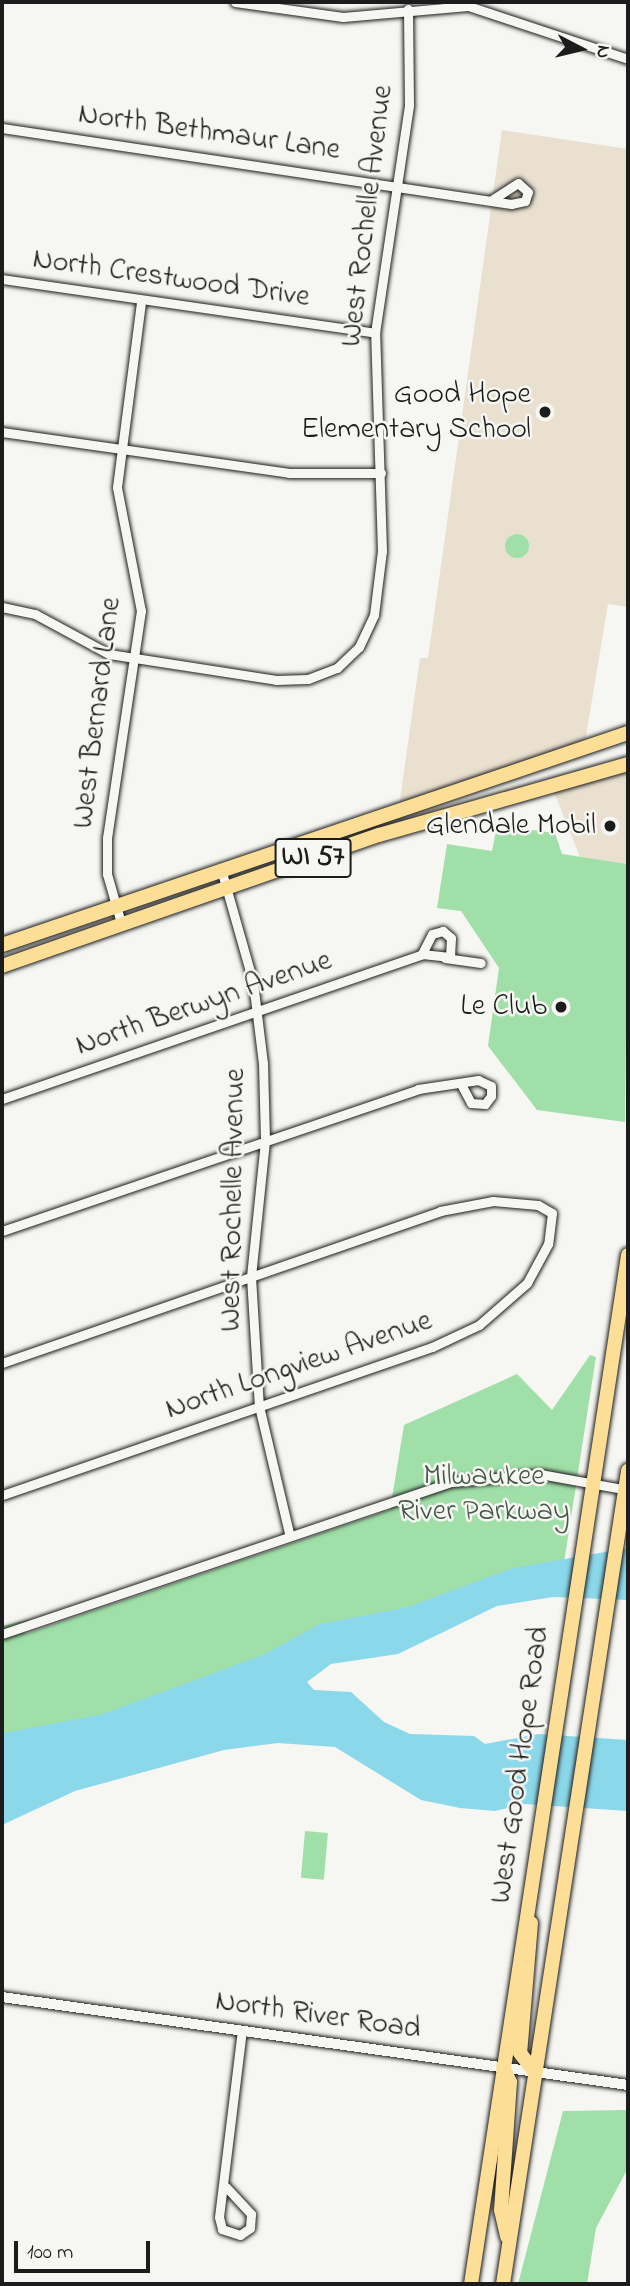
<!DOCTYPE html>
<html>
<head>
<meta charset="utf-8">
<style>
  body { margin:0 }
  #map { position:relative; width:630px; height:2286px; overflow:hidden; background:#f6f6f2; font-family:"Indie Flower",sans-serif }
  div>[style] { position:absolute }
  .built>* { inset:0; background:#e9e0d0 }
  .green>* { inset:0; background:#a0e0a8; transform-origin:0 0 }
  .round { border-radius:50% }
  .water>* { inset:0; background:#8bd8ea }
  .roads { filter:drop-shadow(0 0 2px #1c1c1c) drop-shadow(0 0 2px #1c1c1c) }
  .minor>* { height:9px; margin:-4.5px; padding:0 4.5px; transform-origin:4.5px; border-radius:4.5px; background:#f6f6f2 }
  .tertiary>* { height:10px; margin:-5px; padding:0 5px; transform-origin:5px; border-radius:5px; background:#f6f6f2 }
  .primary>* { height:14px; margin:-7px; padding:0 7px; transform-origin:7px; border-radius:7px; background:#fdde96 }
  .dots>* { width:19px; height:19px; translate:-50% -50%; box-sizing:border-box; border:4px solid #f6f6f2; border-radius:50% }
  span { translate:-50% -50%; white-space:nowrap; text-align:center; line-height:1.15; -webkit-text-stroke:5px #f6f6f2; paint-order:stroke }
  .shield-label span { padding:2px 5px; background:#f6f6f2; border:2px solid; border-radius:5px; -webkit-text-stroke-width:0 }
  .shield-label { font-size:28px; color:#1c1c1c; font-weight:700 }
  .street-label { font-size:30px; color:#1c1c1c }
  .poi-label { font-size:30px; color:#1c1c1c }
  .right { translate:-100% -50%; text-align:right }
  .park-label { font-size:30px; color:#445746 }
  .frame { position:absolute; inset:0; border:4px solid #1c1c1c; pointer-events:none }
  .north { position:absolute; left:546px; top:14px; width:70px; height:70px; -webkit-text-stroke:5px #f6f6f2; paint-order:stroke; rotate:97deg; font-size:19px; font-weight:700; line-height:28px; text-align:center; color:#1c1c1c }
  .north::after { content:''; display:block; margin:auto; width:24px; height:32px; background:#1c1c1c; clip-path:polygon(50% 0,100% 100%,50% 72%,0 100%) }
  .scale { position:absolute; left:14px; top:2241px; width:136px; height:32px; box-sizing:border-box; border:4px solid #1c1c1c; border-top:0; padding-left:9px; font-size:21px; line-height:24px; white-space:nowrap; color:#1c1c1c; -webkit-text-stroke:5px #f6f6f2; paint-order:stroke }
</style>
</head>
<body>
<div id="map">
  <div class="built">
    <i style="clip-path:polygon(502px 130px,628px 149px,628px 607px,608px 604px,584px 748px,399px 807px,420px 658px,428px 658px)"></i>
    <i style="clip-path:polygon(628px 771px,628px 864px,580px 857px,552px 787px)"></i>
  </div>
  <div class="green">
    <i class="round" style="left:505px;top:534px;width:24px;height:24px"></i>
    <i style="clip-path:polygon(510px 827px,555px 833px,562px 854px,628px 864px,625px 1122px,537px 1110px,488px 1046px,499px 968px,461px 911px,437px 908px,447px 844px,492px 851px,496px 831px)"></i>
    <i style="clip-path:polygon(590px 1355px,596px 1357px,561px 1582px,497px 1595px,2px 1789px,2px 1626px,27px 1620px,25px 1634px,390px 1510px,404px 1425px,517px 1374px,552px 1410px)"></i>
    <i style="left:305px;top:1831px;width:23px;height:47px;rotate:5deg"></i>
    <i style="clip-path:polygon(628px 2110px,628px 2168px,596px 2228px,587px 2284px,518px 2284px,563px 2111px)"></i>
  </div>
  <div class="water">
    <i style="clip-path:polygon(628px 1548px,628px 1600px,553px 1597px,497px 1606px,398px 1654px,331px 1664px,307px 1682px,314px 1690px,351px 1692px,384px 1722px,410px 1734px,474px 1736px,485px 1744px,538px 1734px,628px 1740px,628px 1811px,524px 1804px,495px 1811px,460px 1808px,421px 1800px,335px 1747px,278px 1743px,224px 1750px,75px 1791px,2px 1825px,4px 1733px,103px 1714px,263px 1655px,320px 1624px,408px 1607px,513px 1568px)"></i>
  </div>
  <div class="roads">
    <div class="minor">
      <i style="left:235px;top:2px;width:109px;rotate:7.9deg"></i>
      <i style="left:343px;top:17px;width:125px;rotate:-5deg"></i>
      <i style="left:468px;top:6px;width:169px;rotate:18.3deg"></i>
      <i style="left:2px;top:128px;width:515px;rotate:8.49deg"></i>
      <i style="left:511px;top:204px;width:14px;rotate:-12deg"></i>
      <i style="left:525px;top:201px;width:9px;rotate:-72deg"></i>
      <i style="left:528px;top:192px;width:13px;rotate:-138deg"></i>
      <i style="left:518px;top:183px;width:31px;rotate:147deg"></i>
      <i style="left:2px;top:279px;width:377px;rotate:8.2deg"></i>
      <i style="left:2px;top:432px;width:290px;rotate:8.1deg"></i>
      <i style="left:289px;top:473px;width:92px"></i>
      <i style="left:2px;top:607px;width:34px;rotate:12deg"></i>
      <i style="left:35px;top:614px;width:84px;rotate:28.4deg"></i>
      <i style="left:109px;top:654px;width:169px;rotate:8.8deg"></i>
      <i style="left:276px;top:680px;width:32px;rotate:-2deg"></i>
      <i style="left:308px;top:679px;width:31px;rotate:-21deg"></i>
      <i style="left:337px;top:668px;width:30px;rotate:-44deg"></i>
      <i style="left:359px;top:647px;width:35px;rotate:-65deg"></i>
      <i style="left:374px;top:615px;width:64px;rotate:-82.9deg"></i>
      <i style="left:382px;top:551px;width:218px;rotate:-91.8deg"></i>
      <i style="left:375px;top:333px;width:231px;rotate:-81.5deg"></i>
      <i style="left:409px;top:105px;width:96px;rotate:-90.6deg"></i>
      <i style="left:221px;top:869px;width:117px;rotate:74.2deg"></i>
      <i style="left:253px;top:982px;width:82px;rotate:83deg"></i>
      <i style="left:263px;top:1063px;width:78px;rotate:88.5deg"></i>
      <i style="left:265px;top:1141px;width:137px;rotate:95.9deg"></i>
      <i style="left:251px;top:1277px;width:129px;rotate:86.5deg"></i>
      <i style="left:259px;top:1406px;width:130px;rotate:76.7deg"></i>
      <i style="left:121px;top:923px;width:51px;rotate:-105.9deg"></i>
      <i style="left:107px;top:874px;width:36px;rotate:-90deg"></i>
      <i style="left:107px;top:838px;width:230px;rotate:-81.5deg"></i>
      <i style="left:141px;top:611px;width:126px;rotate:-101deg"></i>
      <i style="left:117px;top:487px;width:188px;rotate:-82.6deg"></i>
      <i style="left:445px;top:958px;width:36px;rotate:8deg"></i>
      <i style="left:2px;top:1099px;width:444px;rotate:-19deg"></i>
      <i style="left:422px;top:954px;width:28px;rotate:6deg"></i>
      <i style="left:450px;top:957px;width:19px;rotate:-87deg"></i>
      <i style="left:451px;top:938px;width:11px;rotate:-139deg"></i>
      <i style="left:443px;top:931px;width:11px;rotate:165deg"></i>
      <i style="left:432px;top:934px;width:22px;rotate:117deg"></i>
      <i style="left:2px;top:1231px;width:440px;rotate:-18.8deg"></i>
      <i style="left:418px;top:1089px;width:61px;rotate:-8.5deg"></i>
      <i style="left:478px;top:1080px;width:14px;rotate:25deg"></i>
      <i style="left:491px;top:1086px;width:10px;rotate:90deg"></i>
      <i style="left:491px;top:1096px;width:10px;rotate:127deg"></i>
      <i style="left:485px;top:1104px;width:14px;rotate:-176deg"></i>
      <i style="left:471px;top:1103px;width:19px;rotate:-118deg"></i>
      <i style="left:2px;top:1363px;width:464px;rotate:-19.1deg"></i>
      <i style="left:440px;top:1211px;width:54px;rotate:-10.7deg"></i>
      <i style="left:493px;top:1201px;width:45px;rotate:5.1deg"></i>
      <i style="left:538px;top:1205px;width:16px;rotate:30deg"></i>
      <i style="left:552px;top:1213px;width:31px;rotate:97deg"></i>
      <i style="left:548px;top:1244px;width:44px;rotate:118.3deg"></i>
      <i style="left:527px;top:1283px;width:64px;rotate:138.8deg"></i>
      <i style="left:479px;top:1325px;width:52px;rotate:154.9deg"></i>
      <i style="left:432px;top:1347px;width:455px;rotate:161deg"></i>
      <i style="left:2px;top:1634px;width:475px;rotate:-18.7deg"></i>
      <i style="left:452px;top:1482px;width:88px;rotate:-5.2deg"></i>
      <i style="left:540px;top:1474px;width:89px;rotate:10.3deg"></i>
      <i style="left:226px;top:2187px;width:37px;rotate:47deg"></i>
      <i style="left:251px;top:2214px;width:14px;rotate:94deg"></i>
      <i style="left:250px;top:2228px;width:12px;rotate:145deg"></i>
      <i style="left:240px;top:2235px;width:19px;rotate:-162deg"></i>
      <i style="left:222px;top:2229px;width:12px;rotate:-104deg"></i>
      <i style="left:219px;top:2217px;width:187px;rotate:-83deg"></i>
    </div>
    <div class="tertiary">
      <i style="left:2px;top:1997px;width:632px;rotate:8deg"></i>
    </div>
    <div class="primary">
      <i style="left:2px;top:945px;width:661px;rotate:-18.71deg"></i>
      <i style="left:2px;top:966px;width:399px;rotate:-19.2deg"></i>
      <i style="left:379px;top:835px;width:259px;rotate:-15.9deg"></i>
      <i style="left:531px;top:1923px;width:130px;rotate:94.8deg"></i>
      <i style="left:520px;top:2053px;width:23px;rotate:52deg"></i>
      <i style="left:503px;top:2067px;width:17px;rotate:65deg"></i>
      <i style="left:510px;top:2082px;width:128px;rotate:94deg"></i>
      <i style="left:501px;top:2210px;width:27px;rotate:77deg"></i>
      <i style="left:471px;top:2284px;width:1041px;rotate:-81.32deg"></i>
      <i style="left:503px;top:2284px;width:823px;rotate:-81.26deg"></i>
    </div>
  </div>
  <div class="dots">
    <i style="left:545px;top:412px;background:#1c1c1c"></i>
    <i style="left:610px;top:826px;background:#1c1c1c"></i>
    <i style="left:561px;top:1007px;background:#1c1c1c"></i>
  </div>
  <div class="shield-label">
    <span style="left:313px;top:858px">WI 57</span>
  </div>
  <div class="street-label">
    <span style="left:209px;top:133px;rotate:8deg">North Bethmaur Lane</span>
    <span style="left:368px;top:216px;rotate:-83deg">West Rochelle Avenue</span>
    <span style="left:171px;top:279px;rotate:8deg">North Crestwood Drive</span>
    <span style="left:98px;top:713px;rotate:-83deg">West Bernard Lane</span>
    <span style="left:204px;top:1004px;rotate:-19deg">North Berwyn Avenue</span>
    <span style="left:234px;top:1200px;rotate:-89deg">West Rochelle Avenue</span>
    <span style="left:299px;top:1366px;rotate:-19deg">North Longview Avenue</span>
    <span style="left:521px;top:1765px;rotate:-82deg">West Good Hope Road</span>
    <span style="left:318px;top:2016px;rotate:8deg">North River Road</span>
  </div>
  <div class="poi-label">
    <span class="right" style="left:531px;top:412px">Good Hope<br>Elementary School</span>
    <span class="right" style="left:596px;top:826px">Glendale Mobil</span>
    <span class="right" style="left:547px;top:1007px">Le Club</span>
  </div>
  <div class="park-label">
    <span style="left:484px;top:1494px">Milwaukee<br>River Parkway</span>
  </div>
  <div class="frame"></div>
  <div class="north">N</div>
  <div class="scale">100 m</div>
</div>
</body>
</html>
